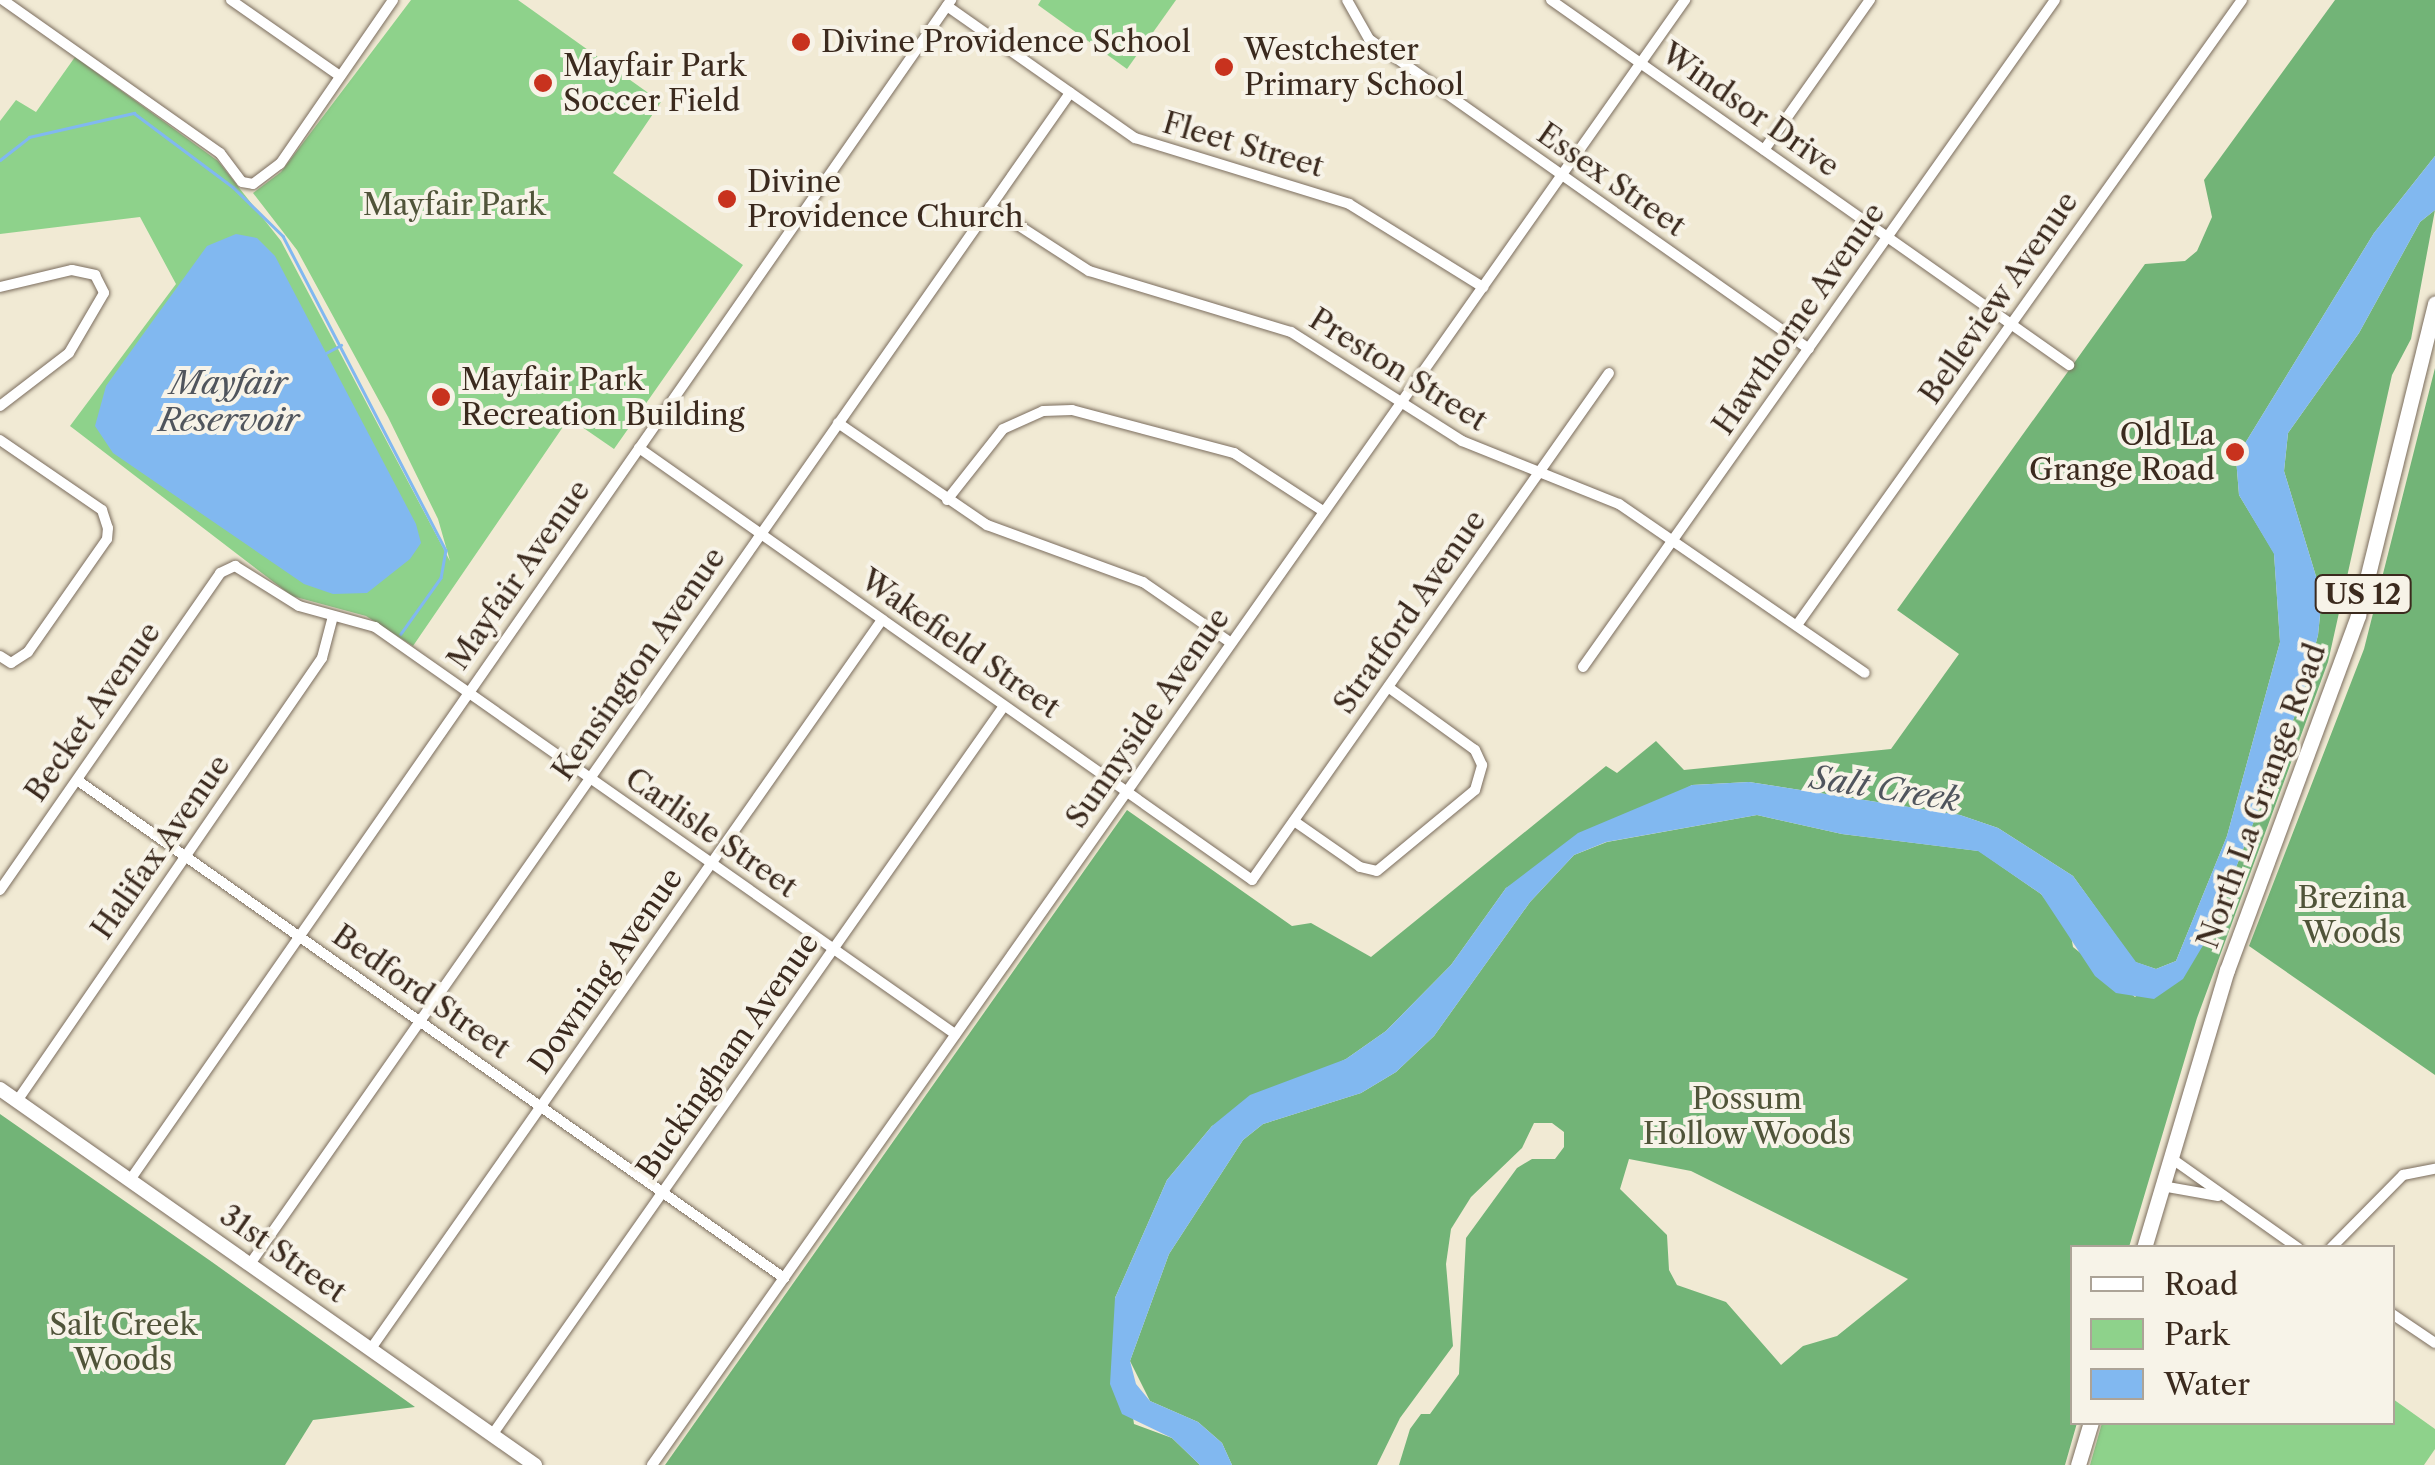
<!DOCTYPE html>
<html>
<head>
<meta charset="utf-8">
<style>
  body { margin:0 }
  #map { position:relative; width:2435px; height:1465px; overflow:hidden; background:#f1ead4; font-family:"Libre Caslon Text",serif }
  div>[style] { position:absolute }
  .green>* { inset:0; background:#8ed28b }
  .forest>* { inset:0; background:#72b477 }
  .water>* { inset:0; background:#81b8f0 }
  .stream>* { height:2.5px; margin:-1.25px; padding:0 1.25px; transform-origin:1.25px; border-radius:1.25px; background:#81b8f0 }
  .roads { filter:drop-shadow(0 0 2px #7b6d5e) drop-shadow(0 0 2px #7b6d5e) }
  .street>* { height:10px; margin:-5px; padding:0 5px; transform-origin:5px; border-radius:5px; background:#fff }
  .secondary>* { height:14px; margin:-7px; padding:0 7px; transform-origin:7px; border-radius:7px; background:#fff }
  .primary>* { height:15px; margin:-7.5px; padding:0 7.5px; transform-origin:7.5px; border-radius:7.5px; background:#fff }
  .dots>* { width:28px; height:28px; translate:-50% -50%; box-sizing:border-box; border:5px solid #f7f3e8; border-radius:50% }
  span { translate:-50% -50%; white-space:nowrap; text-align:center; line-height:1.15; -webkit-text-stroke:8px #f7f3e8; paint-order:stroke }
  .shield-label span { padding:2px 8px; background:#f7f3e8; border:2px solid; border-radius:8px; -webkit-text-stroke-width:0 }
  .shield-label { font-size:28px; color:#3b2a1e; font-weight:700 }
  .poi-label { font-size:30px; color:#3b2a1e }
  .left { translate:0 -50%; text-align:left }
  .right { translate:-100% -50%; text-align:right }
  .street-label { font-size:30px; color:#3b2a1e }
  .park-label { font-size:30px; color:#505439 }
  .water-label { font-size:32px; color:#50555d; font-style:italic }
  .legend { position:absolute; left:2070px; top:1245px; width:325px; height:180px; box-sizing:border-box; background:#f7f3e8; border:2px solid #aca397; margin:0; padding:12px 18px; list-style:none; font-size:30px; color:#3b2a1e }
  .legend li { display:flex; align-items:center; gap:20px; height:50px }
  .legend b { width:50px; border:2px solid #aca397 }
</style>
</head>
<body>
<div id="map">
  <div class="green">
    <i style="clip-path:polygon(411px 0,518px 0,661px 102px,613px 173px,743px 265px,614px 449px,569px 418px,413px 646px,366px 616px,292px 596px,70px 426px,176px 284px,140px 217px,0 234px,0 121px,16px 100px,36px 112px,75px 57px,218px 161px,281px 241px,450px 561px,438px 519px,388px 417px,297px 250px,253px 193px,281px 172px)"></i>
    <i style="clip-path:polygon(1041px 0,1176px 0,1127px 69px,1038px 5px)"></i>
    <i style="clip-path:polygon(2393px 1399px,2435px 1429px,2435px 1449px,2424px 1465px,2090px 1465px,2102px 1423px,2392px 1422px)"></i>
  </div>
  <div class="forest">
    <i style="clip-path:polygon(2335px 0,2435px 0,2435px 156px,2374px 233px,2236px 458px,2239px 495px,2274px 553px,2280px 642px,2227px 836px,2176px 961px,2156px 969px,2135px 962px,2073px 876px,1998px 828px,1960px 815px,1749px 782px,1692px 785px,1506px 888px,1451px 965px,1386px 1031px,1346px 1059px,1212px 1126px,1167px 1180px,1115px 1298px,1134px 1424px,1172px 1438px,1200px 1465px,665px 1465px,1127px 810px,1292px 926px,1311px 923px,1371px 957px,1606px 766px,1617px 773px,1656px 741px,1684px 770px,1891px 749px,1959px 654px,1897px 610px,2145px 264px,2185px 261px,2197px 251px,2212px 217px,2204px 180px)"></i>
    <i style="clip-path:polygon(evenodd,2435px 210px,2411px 339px,2392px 375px,2328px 662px,2197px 1018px,2129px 1247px,2072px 1248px,2077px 1423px,2065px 1465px,1399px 1465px,1410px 1429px,1421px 1414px,1430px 1414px,1459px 1374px,1466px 1238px,1517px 1168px,1532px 1159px,1555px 1159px,1564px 1147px,1564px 1132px,1552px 1123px,1534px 1123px,1522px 1148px,1471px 1197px,1451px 1229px,1446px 1264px,1453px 1346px,1400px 1418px,1377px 1465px,1232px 1465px,1222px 1443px,1198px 1422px,1150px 1401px,1130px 1361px,1169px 1254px,1243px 1140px,1263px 1124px,1361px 1093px,1396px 1072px,1434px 1036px,1530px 902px,1574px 855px,1607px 842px,1757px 815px,1842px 834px,1979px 851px,2041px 894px,2070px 930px,2073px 947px,2135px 997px,2211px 932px,2302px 697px,2318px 635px,2322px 596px,2284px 471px,2288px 433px,2359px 333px,2420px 222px,2435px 210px,1629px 1159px,1691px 1171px,1908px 1279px,1837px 1336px,1803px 1346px,1781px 1365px,1726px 1302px,1677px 1285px,1669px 1270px,1667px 1235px,1620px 1189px,1629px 1159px)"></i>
    <i style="clip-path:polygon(2435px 368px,2435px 1075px,2249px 946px,2364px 649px)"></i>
    <i style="clip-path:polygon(0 1114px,212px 1262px,415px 1407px,313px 1420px,285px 1465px,0 1465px)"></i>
  </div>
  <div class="water">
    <i style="clip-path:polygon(2435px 156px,2435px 210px,2420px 222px,2359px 333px,2288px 433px,2284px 471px,2322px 596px,2318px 635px,2302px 697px,2211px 932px,2183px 979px,2154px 999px,2116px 993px,2095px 976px,2041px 894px,1978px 851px,1842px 834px,1757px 815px,1606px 842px,1574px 855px,1530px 902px,1434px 1036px,1396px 1072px,1361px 1093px,1263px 1124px,1243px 1140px,1169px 1254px,1130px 1361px,1136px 1384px,1150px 1401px,1198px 1422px,1222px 1443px,1232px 1465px,1200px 1465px,1172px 1438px,1122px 1414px,1110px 1384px,1115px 1298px,1167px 1180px,1212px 1126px,1250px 1095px,1346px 1059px,1386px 1031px,1451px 965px,1506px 888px,1578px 833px,1692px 785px,1749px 782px,1960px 815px,1998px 828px,2073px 876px,2136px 962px,2156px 969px,2176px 961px,2227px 836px,2280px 642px,2274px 554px,2239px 495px,2236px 458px,2374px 233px)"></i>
    <i style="clip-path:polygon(236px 234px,257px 238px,275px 256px,416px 524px,421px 543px,410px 559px,367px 593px,333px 594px,304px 584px,113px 453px,95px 426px,106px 386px,144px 333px,207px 246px)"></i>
  </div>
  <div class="stream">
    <i style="left:0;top:160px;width:37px;rotate:-38deg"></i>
    <i style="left:29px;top:137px;width:108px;rotate:-12.9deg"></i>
    <i style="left:134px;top:113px;width:124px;rotate:36.8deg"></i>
    <i style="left:233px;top:187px;width:70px;rotate:44.4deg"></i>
    <i style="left:283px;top:236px;width:354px;rotate:62.6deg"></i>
    <i style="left:446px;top:550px;width:28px;rotate:100deg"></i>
    <i style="left:441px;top:578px;width:69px;rotate:125.5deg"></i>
    <i style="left:326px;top:353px;width:17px;rotate:-28deg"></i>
  </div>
  <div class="roads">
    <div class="street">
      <i style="left:3px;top:0;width:266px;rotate:35.2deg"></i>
      <i style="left:220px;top:153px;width:36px;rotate:53deg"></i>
      <i style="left:242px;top:182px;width:11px;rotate:10deg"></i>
      <i style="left:253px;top:184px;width:34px;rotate:-37deg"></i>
      <i style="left:280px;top:164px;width:199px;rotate:-55.4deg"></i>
      <i style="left:231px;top:0;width:133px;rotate:34.9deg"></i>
      <i style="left:1347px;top:0;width:45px;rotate:60.6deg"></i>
      <i style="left:1369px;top:39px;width:538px;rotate:35.17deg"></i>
      <i style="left:1551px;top:0;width:634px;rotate:35.17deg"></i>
      <i style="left:947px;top:6px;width:230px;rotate:35.1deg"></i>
      <i style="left:1135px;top:138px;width:224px;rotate:17.1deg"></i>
      <i style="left:1349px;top:204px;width:158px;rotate:31.8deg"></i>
      <i style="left:1764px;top:150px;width:184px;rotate:-54.8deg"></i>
      <i style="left:990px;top:207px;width:118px;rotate:32.9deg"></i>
      <i style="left:1089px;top:271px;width:211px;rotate:16.8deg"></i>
      <i style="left:1291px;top:332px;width:203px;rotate:32.5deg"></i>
      <i style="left:1462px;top:441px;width:169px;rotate:21.9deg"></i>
      <i style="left:1619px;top:504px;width:298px;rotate:34.5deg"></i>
      <i style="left:0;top:287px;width:74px;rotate:-13.3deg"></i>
      <i style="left:72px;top:270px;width:24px;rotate:12deg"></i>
      <i style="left:95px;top:275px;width:20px;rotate:63deg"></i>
      <i style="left:104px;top:293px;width:69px;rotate:120.3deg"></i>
      <i style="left:69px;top:353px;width:87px;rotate:142.5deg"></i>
      <i style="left:838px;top:423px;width:181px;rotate:34.4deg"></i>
      <i style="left:987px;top:525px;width:166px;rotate:20.1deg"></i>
      <i style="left:1143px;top:582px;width:107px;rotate:34.7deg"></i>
      <i style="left:0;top:440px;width:124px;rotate:34.5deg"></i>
      <i style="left:102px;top:510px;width:19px;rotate:72deg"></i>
      <i style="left:108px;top:528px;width:11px;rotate:95deg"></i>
      <i style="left:107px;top:539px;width:138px;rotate:125deg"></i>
      <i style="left:28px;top:652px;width:20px;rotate:147deg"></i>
      <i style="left:11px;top:663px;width:13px;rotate:-148deg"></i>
      <i style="left:639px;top:448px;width:750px;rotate:35.17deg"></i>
      <i style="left:1252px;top:880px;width:620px;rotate:-54.85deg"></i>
      <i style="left:947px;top:500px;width:90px;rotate:-51.7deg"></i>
      <i style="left:1003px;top:429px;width:44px;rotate:-24.2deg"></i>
      <i style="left:1043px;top:411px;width:29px;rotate:-2deg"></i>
      <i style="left:1072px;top:410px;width:168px;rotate:14.9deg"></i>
      <i style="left:1234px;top:453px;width:106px;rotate:33.1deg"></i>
      <i style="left:1797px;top:625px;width:767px;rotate:-54.55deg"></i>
      <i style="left:1583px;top:667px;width:817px;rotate:-54.72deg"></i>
      <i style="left:77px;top:780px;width:865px;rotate:35.16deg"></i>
      <i style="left:1294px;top:821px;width:80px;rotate:34.9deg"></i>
      <i style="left:1360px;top:867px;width:17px;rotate:13deg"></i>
      <i style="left:1377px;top:871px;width:127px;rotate:-39.6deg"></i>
      <i style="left:1475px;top:790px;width:26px;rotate:-74deg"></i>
      <i style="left:1482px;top:765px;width:17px;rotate:-115deg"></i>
      <i style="left:1475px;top:750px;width:107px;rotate:-144.1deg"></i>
      <i style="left:0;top:890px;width:386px;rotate:-55.2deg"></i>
      <i style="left:220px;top:573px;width:17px;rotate:-25deg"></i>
      <i style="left:235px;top:566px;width:75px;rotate:32deg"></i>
      <i style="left:299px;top:606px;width:79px;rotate:15.4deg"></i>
      <i style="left:375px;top:627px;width:709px;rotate:35.06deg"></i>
      <i style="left:17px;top:1101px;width:538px;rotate:-55.45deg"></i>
      <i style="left:322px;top:658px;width:43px;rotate:-75.3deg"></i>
      <i style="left:2171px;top:1158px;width:156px;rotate:35.3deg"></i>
      <i style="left:130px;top:1180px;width:1438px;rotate:-55.17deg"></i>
      <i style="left:2162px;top:1186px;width:57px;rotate:10.1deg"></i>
      <i style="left:2331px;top:1248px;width:103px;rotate:-45.4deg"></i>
      <i style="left:2403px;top:1175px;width:33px;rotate:-11deg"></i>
      <i style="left:250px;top:1264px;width:1430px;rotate:-55deg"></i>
      <i style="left:2392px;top:1314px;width:52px;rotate:34deg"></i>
      <i style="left:370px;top:1350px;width:892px;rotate:-54.96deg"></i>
      <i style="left:492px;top:1435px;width:891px;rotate:-54.92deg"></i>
      <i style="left:652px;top:1465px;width:1793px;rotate:-54.81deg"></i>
    </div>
    <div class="secondary">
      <i style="left:0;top:1089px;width:654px;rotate:35.1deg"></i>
    </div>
    <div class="primary">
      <i style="left:2144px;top:1248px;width:290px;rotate:-73.4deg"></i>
      <i style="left:2227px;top:970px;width:378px;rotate:-69.7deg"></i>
      <i style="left:2358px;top:615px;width:321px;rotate:-76.1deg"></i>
      <i style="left:2078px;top:1465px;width:45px;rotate:-73.2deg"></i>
    </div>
  </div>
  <div class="dots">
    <i style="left:801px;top:42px;background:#c8321e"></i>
    <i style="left:1224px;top:67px;background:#c8321e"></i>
    <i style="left:543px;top:83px;background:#c8321e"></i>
    <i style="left:727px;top:199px;background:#c8321e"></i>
    <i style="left:441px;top:397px;background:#c8321e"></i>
    <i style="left:2235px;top:452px;background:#c8321e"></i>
  </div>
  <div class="shield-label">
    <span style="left:2363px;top:594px">US 12</span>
  </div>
  <div class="poi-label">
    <span class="left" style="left:821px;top:42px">Divine Providence School</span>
    <span class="left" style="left:1244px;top:67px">Westchester<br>Primary School</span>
    <span class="left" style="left:563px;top:83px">Mayfair Park<br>Soccer Field</span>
    <span class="left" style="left:747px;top:199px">Divine<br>Providence Church</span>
    <span class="left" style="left:461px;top:397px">Mayfair Park<br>Recreation Building</span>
    <span class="right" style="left:2215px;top:452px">Old La<br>Grange Road</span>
  </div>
  <div class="street-label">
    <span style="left:1750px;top:110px;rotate:35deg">Windsor Drive</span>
    <span style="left:1243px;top:145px;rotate:16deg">Fleet Street</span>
    <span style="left:1611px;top:180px;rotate:35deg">Essex Street</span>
    <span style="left:1999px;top:298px;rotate:-55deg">Belleview Avenue</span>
    <span style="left:1799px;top:319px;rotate:-55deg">Hawthorne Avenue</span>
    <span style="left:1398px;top:370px;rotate:32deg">Preston Street</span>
    <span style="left:519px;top:575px;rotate:-55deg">Mayfair Avenue</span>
    <span style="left:1410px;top:612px;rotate:-55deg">Stratford Avenue</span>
    <span style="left:960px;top:644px;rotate:35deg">Wakefield Street</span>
    <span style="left:639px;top:664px;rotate:-55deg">Kensington Avenue</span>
    <span style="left:93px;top:712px;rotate:-55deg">Becket Avenue</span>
    <span style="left:1148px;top:718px;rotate:-55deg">Sunnyside Avenue</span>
    <span style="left:2262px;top:796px;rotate:-70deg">North La Grange Road</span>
    <span style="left:711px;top:833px;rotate:35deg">Carlisle Street</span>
    <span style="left:161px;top:847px;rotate:-55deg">Halifax Avenue</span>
    <span style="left:606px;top:971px;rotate:-55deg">Downing Avenue</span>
    <span style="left:421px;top:992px;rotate:35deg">Bedford Street</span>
    <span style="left:728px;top:1056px;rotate:-55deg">Buckingham Avenue</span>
    <span style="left:283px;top:1254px;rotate:35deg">31st Street</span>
  </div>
  <div class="park-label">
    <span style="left:454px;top:205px">Mayfair Park</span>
    <span style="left:2352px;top:915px">Brezina<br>Woods</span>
    <span style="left:1747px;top:1116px">Possum<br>Hollow Woods</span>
    <span style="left:123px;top:1342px">Salt Creek<br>Woods</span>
  </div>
  <div class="water-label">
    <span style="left:229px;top:402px">Mayfair<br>Reservoir</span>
    <span style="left:1885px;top:789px;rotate:9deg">Salt Creek</span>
  </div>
  <ul class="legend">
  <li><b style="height:12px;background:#fff"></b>Road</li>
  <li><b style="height:28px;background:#8ed28b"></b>Park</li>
  <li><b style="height:28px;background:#81b8f0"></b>Water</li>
  </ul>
</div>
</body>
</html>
